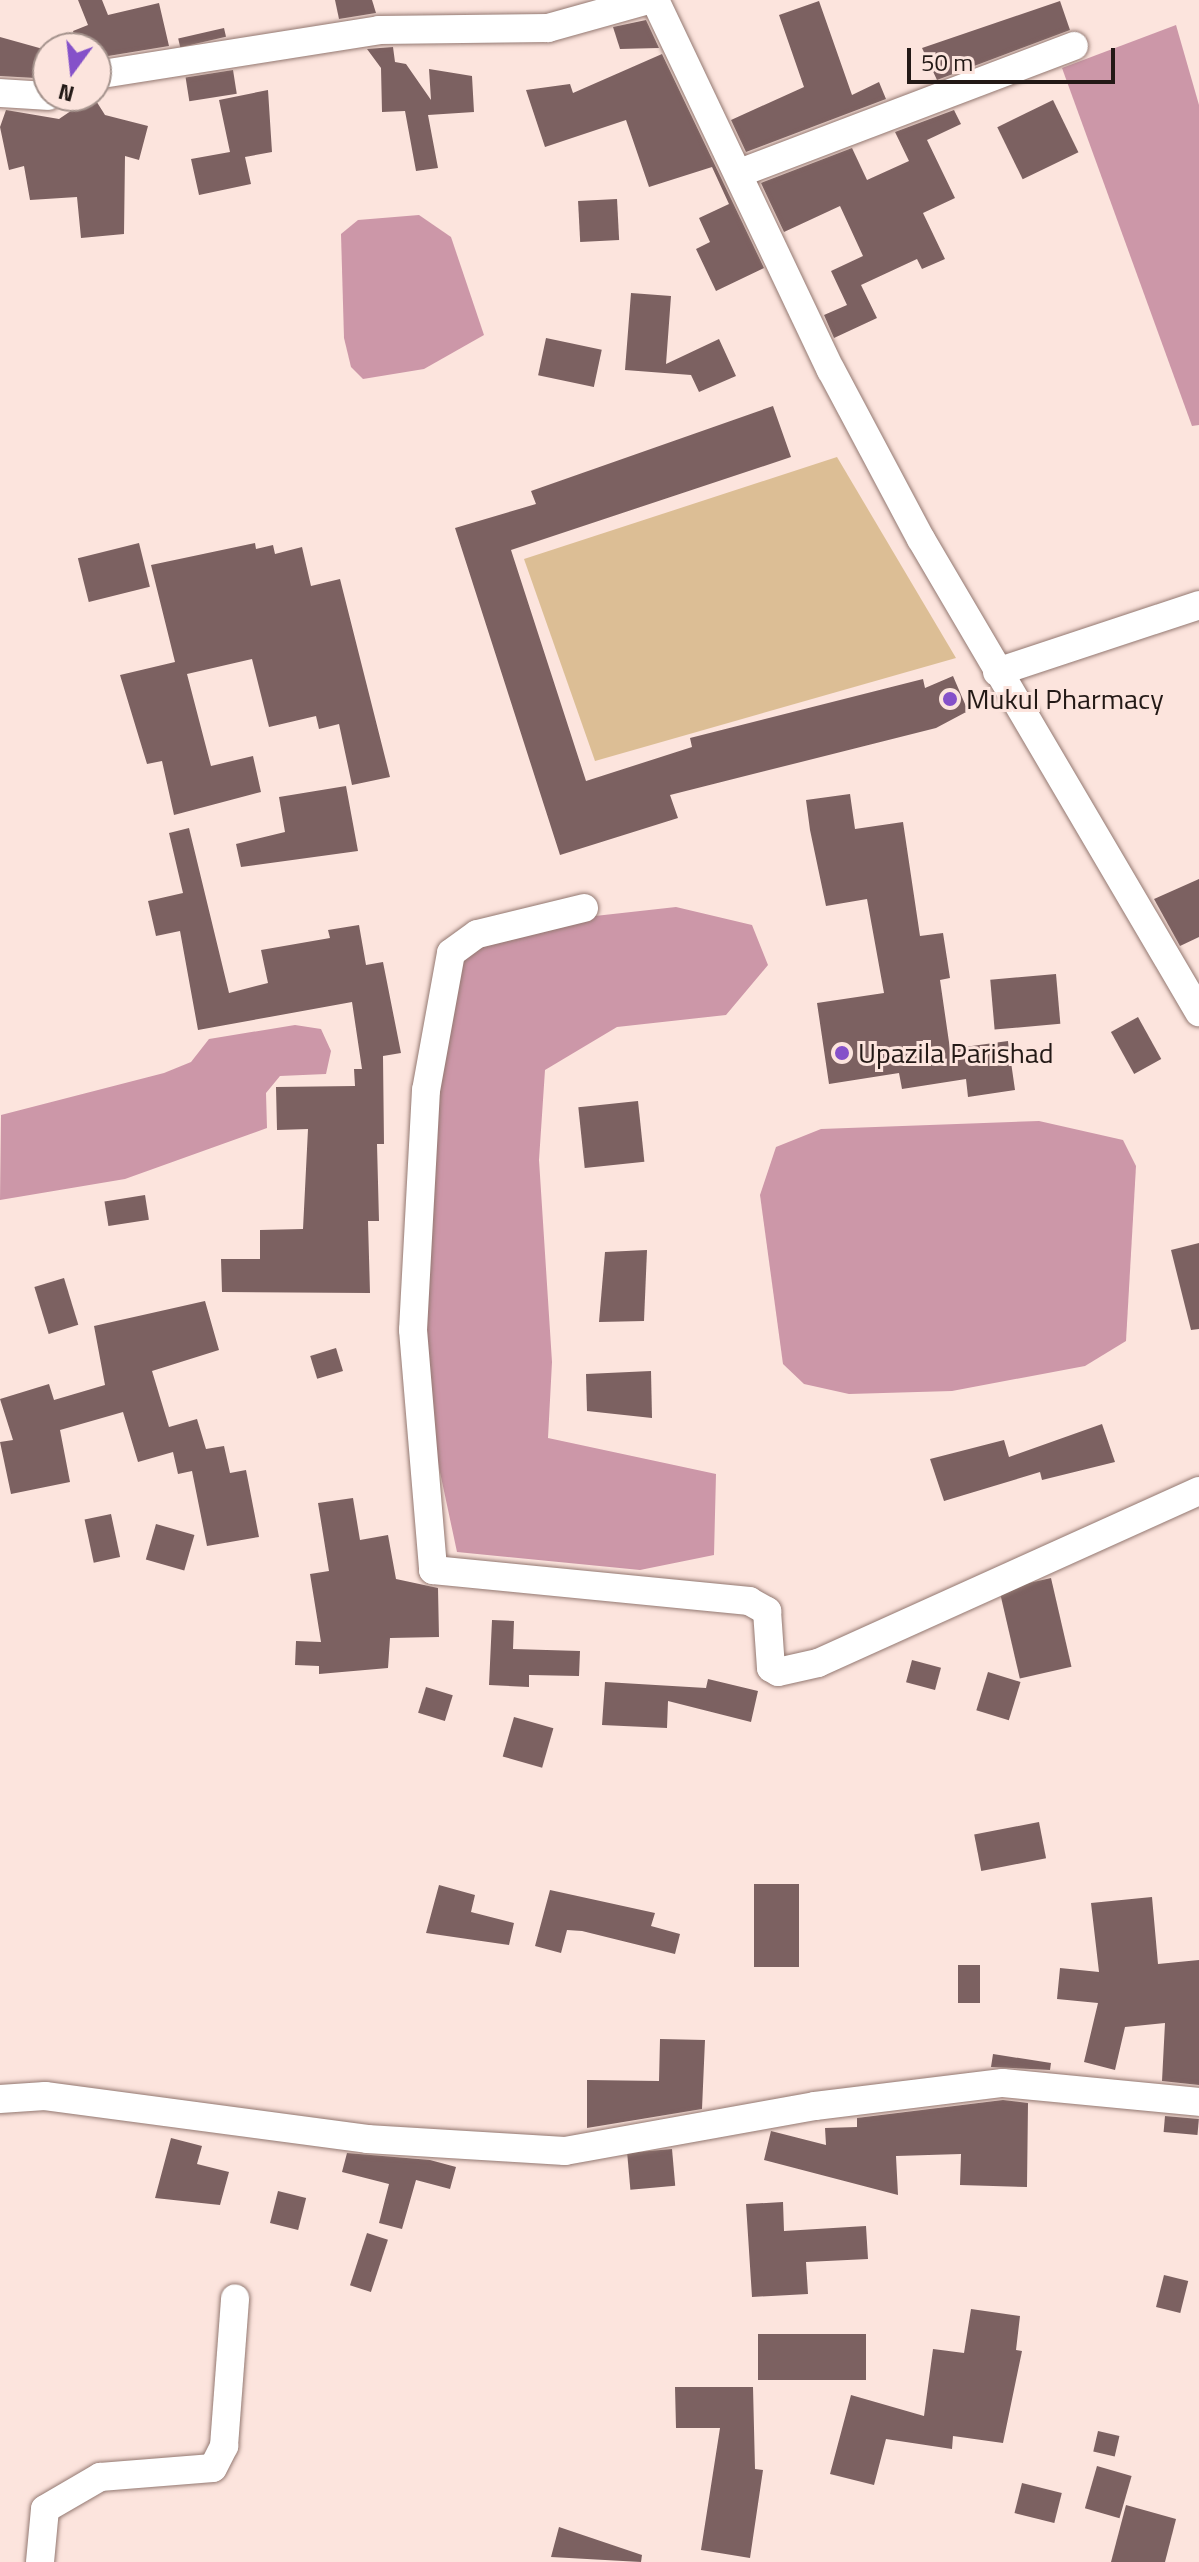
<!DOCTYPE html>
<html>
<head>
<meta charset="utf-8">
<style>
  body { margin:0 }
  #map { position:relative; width:1199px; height:2562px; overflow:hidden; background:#fce4dd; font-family:"Titillium Web",sans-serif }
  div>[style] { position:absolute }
  .green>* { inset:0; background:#dcbe95 }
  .water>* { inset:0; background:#cc97a8 }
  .building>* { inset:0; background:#7c6161; transform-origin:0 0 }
  .roads { filter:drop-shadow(0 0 2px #937871) drop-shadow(0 0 2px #937871) }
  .minor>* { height:28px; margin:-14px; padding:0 14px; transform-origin:14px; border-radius:14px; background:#fff }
  .dots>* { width:22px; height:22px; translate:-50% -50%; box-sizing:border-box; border:4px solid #fce4dd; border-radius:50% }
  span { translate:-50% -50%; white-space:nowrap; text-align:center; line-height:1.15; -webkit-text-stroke:6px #fce4dd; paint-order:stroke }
  .poi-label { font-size:28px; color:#231916 }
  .left { translate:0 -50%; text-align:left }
  .north { position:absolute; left:32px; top:32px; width:80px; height:80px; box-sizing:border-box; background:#fce4dd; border:2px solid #a5938d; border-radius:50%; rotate:195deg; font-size:22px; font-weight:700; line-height:32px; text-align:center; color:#231916 }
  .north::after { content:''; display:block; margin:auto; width:28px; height:36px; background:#8551c9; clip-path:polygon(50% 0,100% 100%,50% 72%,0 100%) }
  .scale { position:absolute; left:907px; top:48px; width:208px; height:36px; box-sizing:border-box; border:4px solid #231916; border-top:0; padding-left:10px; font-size:24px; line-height:28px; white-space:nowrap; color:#231916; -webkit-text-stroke:6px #fce4dd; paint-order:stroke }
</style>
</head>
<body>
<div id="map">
  <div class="green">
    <i style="clip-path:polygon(837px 457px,956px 658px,595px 761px,524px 559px)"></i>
  </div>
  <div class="water">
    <i style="clip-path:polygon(1176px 25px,1199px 105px,1199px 425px,1192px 426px,1062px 68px)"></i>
    <i style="clip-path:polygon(419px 215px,451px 237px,484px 335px,424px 369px,363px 379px,351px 367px,344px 338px,341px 234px,358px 220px)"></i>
    <i style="clip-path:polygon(676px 907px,752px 925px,768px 965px,726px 1015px,617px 1027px,545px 1070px,539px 1160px,552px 1362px,548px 1438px,716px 1474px,714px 1555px,640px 1570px,457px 1552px,434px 1444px,426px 1333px,433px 1113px,460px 954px,577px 918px)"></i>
    <i style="clip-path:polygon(295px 1025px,321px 1029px,331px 1051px,326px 1074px,280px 1076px,266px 1093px,267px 1128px,125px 1179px,0 1200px,1px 1115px,164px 1073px,191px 1062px,209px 1039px)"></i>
    <i style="clip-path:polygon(1039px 1121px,1123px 1140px,1136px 1166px,1126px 1341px,1085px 1366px,952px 1391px,849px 1394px,804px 1384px,783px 1364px,760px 1195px,776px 1147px,821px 1129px)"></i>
  </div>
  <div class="building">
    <i style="clip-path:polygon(78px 0,102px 0,108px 15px,159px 3px,169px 46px,96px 58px,96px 48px,79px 48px,73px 31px,88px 25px)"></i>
    <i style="clip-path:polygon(335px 0,372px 0,376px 13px,339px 19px)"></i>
    <i style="clip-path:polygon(819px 1px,852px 95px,879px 82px,886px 99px,746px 152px,731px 120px,804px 87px,779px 15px)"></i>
    <i style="clip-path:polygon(1060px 1px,1070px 30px,937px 80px,922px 48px)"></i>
    <i style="clip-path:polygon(646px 20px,659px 48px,620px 49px,613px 27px)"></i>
    <i style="left:224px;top:28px;width:9px;height:47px;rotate:77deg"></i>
    <i style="clip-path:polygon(0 37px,43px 49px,35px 78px,0 76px)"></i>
    <i style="clip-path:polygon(393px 47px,395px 62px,406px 64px,431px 100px,429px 69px,472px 76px,474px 112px,428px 115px,438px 168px,416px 171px,405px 111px,382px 112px,381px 68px,367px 49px)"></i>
    <i style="clip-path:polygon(662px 54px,764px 268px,716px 291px,696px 249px,710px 242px,699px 218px,729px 204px,712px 167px,649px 187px,626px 120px,545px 147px,526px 90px,570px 84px,573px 93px)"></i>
    <i style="left:233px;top:70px;width:24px;height:48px;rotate:81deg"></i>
    <i style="clip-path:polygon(268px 90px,272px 152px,245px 157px,251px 184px,199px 195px,191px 159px,230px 152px,219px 100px)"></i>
    <i style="clip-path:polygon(93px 96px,105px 115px,148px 126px,139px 160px,125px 156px,124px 234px,81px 238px,77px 197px,30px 200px,24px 166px,9px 170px,0 127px,6px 110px,59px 119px)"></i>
    <i style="left:1053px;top:100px;width:58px;height:62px;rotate:64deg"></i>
    <i style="clip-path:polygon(954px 110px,961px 124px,927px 140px,955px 198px,923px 213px,945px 259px,922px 269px,917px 259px,861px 285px,877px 318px,834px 338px,824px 315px,847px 305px,831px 271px,863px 256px,840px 206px,784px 232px,761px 183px,852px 148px,867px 180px,909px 161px,895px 132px)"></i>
    <i style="left:617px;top:199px;width:41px;height:39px;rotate:87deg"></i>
    <i style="clip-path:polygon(631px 293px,671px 296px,666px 364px,719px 339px,736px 376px,699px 392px,691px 375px,625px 370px)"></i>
    <i style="left:546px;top:338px;width:57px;height:38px;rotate:12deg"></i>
    <i style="clip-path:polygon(773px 406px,791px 457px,511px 550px,586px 781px,692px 747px,690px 738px,923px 679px,925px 688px,953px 676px,968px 711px,936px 728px,670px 795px,678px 818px,560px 855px,455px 528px,536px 504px,531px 491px)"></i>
    <i style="left:139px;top:543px;width:45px;height:63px;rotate:76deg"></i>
    <i style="clip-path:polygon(255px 543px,256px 549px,273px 545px,275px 554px,302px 547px,311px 586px,340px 579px,390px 777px,352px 785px,339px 724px,319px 729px,316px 716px,269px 727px,252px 659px,187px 674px,211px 766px,253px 756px,261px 792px,174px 815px,162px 761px,147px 764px,120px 675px,175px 662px,151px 565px)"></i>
    <i style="clip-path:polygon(346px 786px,358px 851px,241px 867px,236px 844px,285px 832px,279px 797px)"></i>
    <i style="clip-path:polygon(850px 794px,855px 829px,903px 822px,920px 936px,943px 933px,950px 978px,940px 980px,950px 1049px,1008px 1041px,1015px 1090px,968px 1097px,966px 1079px,902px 1089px,899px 1073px,829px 1084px,817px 1003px,884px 993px,867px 899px,826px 906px,810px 830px,806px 800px)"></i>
    <i style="clip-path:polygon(189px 828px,229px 993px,268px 983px,261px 950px,330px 938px,328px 930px,359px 925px,366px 965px,383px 962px,401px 1053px,383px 1056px,384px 1144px,377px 1144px,379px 1221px,368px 1221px,370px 1293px,222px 1292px,221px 1259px,260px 1259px,260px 1230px,303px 1229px,308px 1129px,277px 1130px,276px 1087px,355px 1086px,354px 1069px,362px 1069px,352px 1002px,198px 1030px,180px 931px,156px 936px,148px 901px,183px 893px,169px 833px)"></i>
    <i style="clip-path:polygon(1199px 879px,1199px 937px,1180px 946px,1154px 899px)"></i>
    <i style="left:1056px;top:974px;width:50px;height:66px;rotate:85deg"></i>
    <i style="left:1138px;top:1017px;width:48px;height:31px;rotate:61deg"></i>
    <i style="left:638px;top:1101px;width:61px;height:60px;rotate:84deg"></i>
    <i style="left:145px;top:1195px;width:25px;height:41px;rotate:81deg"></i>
    <i style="clip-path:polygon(1199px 1243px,1199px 1329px,1191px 1330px,1171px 1250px)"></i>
    <i style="clip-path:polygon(647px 1250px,644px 1321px,599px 1322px,605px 1252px)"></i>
    <i style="left:64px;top:1278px;width:49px;height:31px;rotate:73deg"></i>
    <i style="clip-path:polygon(205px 1301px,219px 1350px,152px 1371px,169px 1427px,197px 1419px,206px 1449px,224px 1446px,230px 1473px,246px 1470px,259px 1537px,207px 1546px,192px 1471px,178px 1474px,173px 1452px,138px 1462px,123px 1412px,60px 1430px,70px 1482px,11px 1494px,0 1442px,13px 1440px,0 1399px,49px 1384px,54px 1400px,105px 1385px,94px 1326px)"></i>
    <i style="left:336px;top:1348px;width:24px;height:27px;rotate:73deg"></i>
    <i style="clip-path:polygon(651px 1371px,652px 1418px,587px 1411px,586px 1374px)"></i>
    <i style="clip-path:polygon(1102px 1424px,1115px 1462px,1042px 1480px,1040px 1472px,944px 1501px,930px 1459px,1004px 1440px,1009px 1457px)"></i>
    <i style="clip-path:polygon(353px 1498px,360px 1540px,388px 1535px,396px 1579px,438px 1588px,439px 1637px,390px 1638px,388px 1668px,319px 1674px,319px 1666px,295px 1665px,296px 1641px,321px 1642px,310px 1574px,329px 1571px,318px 1503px)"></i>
    <i style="left:111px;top:1514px;width:44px;height:27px;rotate:78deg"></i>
    <i style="left:156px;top:1524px;width:40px;height:37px;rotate:16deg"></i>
    <i style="left:1051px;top:1578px;width:91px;height:53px;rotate:77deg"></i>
    <i style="clip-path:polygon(492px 1620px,514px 1621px,513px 1649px,580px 1651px,579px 1676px,529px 1675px,529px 1687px,489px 1685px)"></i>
    <i style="left:912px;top:1660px;width:30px;height:23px;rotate:15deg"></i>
    <i style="left:988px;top:1672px;width:34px;height:40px;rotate:17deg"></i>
    <i style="clip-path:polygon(708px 1679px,758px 1691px,751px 1722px,668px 1701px,667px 1728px,602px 1725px,605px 1682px,706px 1688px)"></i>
    <i style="left:426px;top:1687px;width:28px;height:27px;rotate:17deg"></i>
    <i style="left:514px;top:1717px;width:41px;height:41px;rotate:16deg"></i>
    <i style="left:1039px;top:1822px;width:37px;height:66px;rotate:79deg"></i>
    <i style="left:754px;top:1884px;width:45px;height:83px"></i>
    <i style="clip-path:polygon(439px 1885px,475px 1895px,471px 1912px,514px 1923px,509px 1945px,426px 1933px)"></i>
    <i style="clip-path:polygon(550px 1890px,655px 1913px,651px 1926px,680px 1934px,675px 1954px,582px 1931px,567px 1930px,561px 1953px,535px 1946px)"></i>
    <i style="clip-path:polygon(1152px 1897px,1158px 1964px,1199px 1960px,1199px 2085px,1162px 2081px,1165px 2023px,1125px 2027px,1115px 2070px,1084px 2062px,1098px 2003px,1057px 1999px,1060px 1968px,1099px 1972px,1091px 1903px)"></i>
    <i style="left:958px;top:1965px;width:22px;height:38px"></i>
    <i style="clip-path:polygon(660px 2039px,705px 2040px,702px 2109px,587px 2128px,587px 2080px,659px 2081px)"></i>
    <i style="clip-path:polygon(993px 2054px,1051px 2063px,1050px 2070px,991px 2067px)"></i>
    <i style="clip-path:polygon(1003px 2100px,1028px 2103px,1027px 2187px,960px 2185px,961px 2154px,896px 2156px,898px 2195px,764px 2160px,771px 2131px,826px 2145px,825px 2128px,857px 2127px,857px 2118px)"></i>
    <i style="left:1165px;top:2116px;width:34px;height:16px;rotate:5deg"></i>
    <i style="clip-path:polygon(171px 2138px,202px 2146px,197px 2164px,229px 2172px,220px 2205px,155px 2198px)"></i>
    <i style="left:672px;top:2149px;width:37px;height:45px;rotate:85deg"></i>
    <i style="clip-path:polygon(347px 2153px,430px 2160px,456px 2167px,450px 2189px,416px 2180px,402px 2229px,379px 2223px,389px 2184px,342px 2172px)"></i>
    <i style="left:278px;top:2191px;width:29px;height:33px;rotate:14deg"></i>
    <i style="clip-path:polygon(783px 2202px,784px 2231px,866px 2226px,868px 2259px,806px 2262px,808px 2294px,752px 2297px,746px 2204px)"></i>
    <i style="left:367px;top:2233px;width:22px;height:55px;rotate:18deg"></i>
    <i style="left:1164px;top:2275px;width:25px;height:33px;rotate:14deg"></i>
    <i style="clip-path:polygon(971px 2309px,1020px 2316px,1016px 2350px,1022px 2351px,1003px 2443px,953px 2436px,952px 2449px,886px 2439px,874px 2485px,830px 2474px,851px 2395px,924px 2416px,933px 2349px,964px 2353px)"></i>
    <i style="left:866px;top:2334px;width:46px;height:108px;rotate:90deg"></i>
    <i style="clip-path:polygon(675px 2387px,753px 2387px,755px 2469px,763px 2470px,750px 2558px,701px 2550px,720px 2428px,676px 2428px)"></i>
    <i style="left:1098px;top:2431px;width:22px;height:21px;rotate:13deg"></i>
    <i style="left:1097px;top:2466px;width:36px;height:44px;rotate:16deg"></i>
    <i style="left:1022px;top:2483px;width:41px;height:31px;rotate:14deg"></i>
    <i style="clip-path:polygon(1126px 2505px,1176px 2519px,1165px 2562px,1111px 2562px)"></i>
    <i style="clip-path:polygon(559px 2527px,642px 2555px,641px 2562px,551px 2557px)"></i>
  </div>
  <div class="roads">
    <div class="minor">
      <i style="left:655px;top:0;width:410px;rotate:64.6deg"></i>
      <i style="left:831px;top:370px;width:191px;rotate:62deg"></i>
      <i style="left:921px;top:539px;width:549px;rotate:59.56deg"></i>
      <i style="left:96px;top:75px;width:287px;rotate:-9deg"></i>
      <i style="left:379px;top:30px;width:169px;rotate:-0.7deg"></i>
      <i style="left:548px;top:28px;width:104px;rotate:-15.6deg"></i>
      <i style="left:0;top:93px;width:48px;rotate:3.6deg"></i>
      <i style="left:742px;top:172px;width:355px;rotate:-20.8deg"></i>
      <i style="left:997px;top:672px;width:213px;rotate:-18.3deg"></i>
      <i style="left:584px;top:908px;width:110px;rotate:166.3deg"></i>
      <i style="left:477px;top:934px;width:32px;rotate:144deg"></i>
      <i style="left:451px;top:953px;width:139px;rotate:100.3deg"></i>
      <i style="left:426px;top:1090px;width:240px;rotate:93.1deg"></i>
      <i style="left:413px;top:1330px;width:241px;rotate:85.2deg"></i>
      <i style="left:433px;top:1570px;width:318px;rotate:5.6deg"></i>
      <i style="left:749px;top:1601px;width:21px;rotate:29deg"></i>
      <i style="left:767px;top:1611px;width:57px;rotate:86deg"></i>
      <i style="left:771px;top:1668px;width:8px;rotate:30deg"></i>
      <i style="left:778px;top:1672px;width:41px;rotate:-12.7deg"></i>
      <i style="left:818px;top:1663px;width:418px;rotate:-24.3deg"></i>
      <i style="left:0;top:2099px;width:45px;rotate:-3.8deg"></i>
      <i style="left:45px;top:2096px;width:325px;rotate:7.6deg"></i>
      <i style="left:367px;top:2139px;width:198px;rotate:3.5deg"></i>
      <i style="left:565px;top:2151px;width:254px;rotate:-10.2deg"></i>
      <i style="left:815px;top:2106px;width:189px;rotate:-7deg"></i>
      <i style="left:1003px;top:2083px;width:197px;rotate:5.5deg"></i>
      <i style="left:40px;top:2562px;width:53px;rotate:-84.6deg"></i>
      <i style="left:45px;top:2509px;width:64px;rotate:-30.2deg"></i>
      <i style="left:100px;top:2477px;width:113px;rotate:-4.6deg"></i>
      <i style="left:213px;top:2468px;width:25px;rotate:-63deg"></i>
      <i style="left:224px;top:2446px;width:148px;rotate:-85.7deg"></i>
    </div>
  </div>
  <div class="dots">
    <i style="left:950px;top:699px;background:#8551c9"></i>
    <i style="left:842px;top:1053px;background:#8551c9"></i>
  </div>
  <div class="poi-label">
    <span class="left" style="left:966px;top:699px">Mukul Pharmacy</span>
    <span class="left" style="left:858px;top:1053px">Upazila Parishad</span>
  </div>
  <div class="north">N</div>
  <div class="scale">50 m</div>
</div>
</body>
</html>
